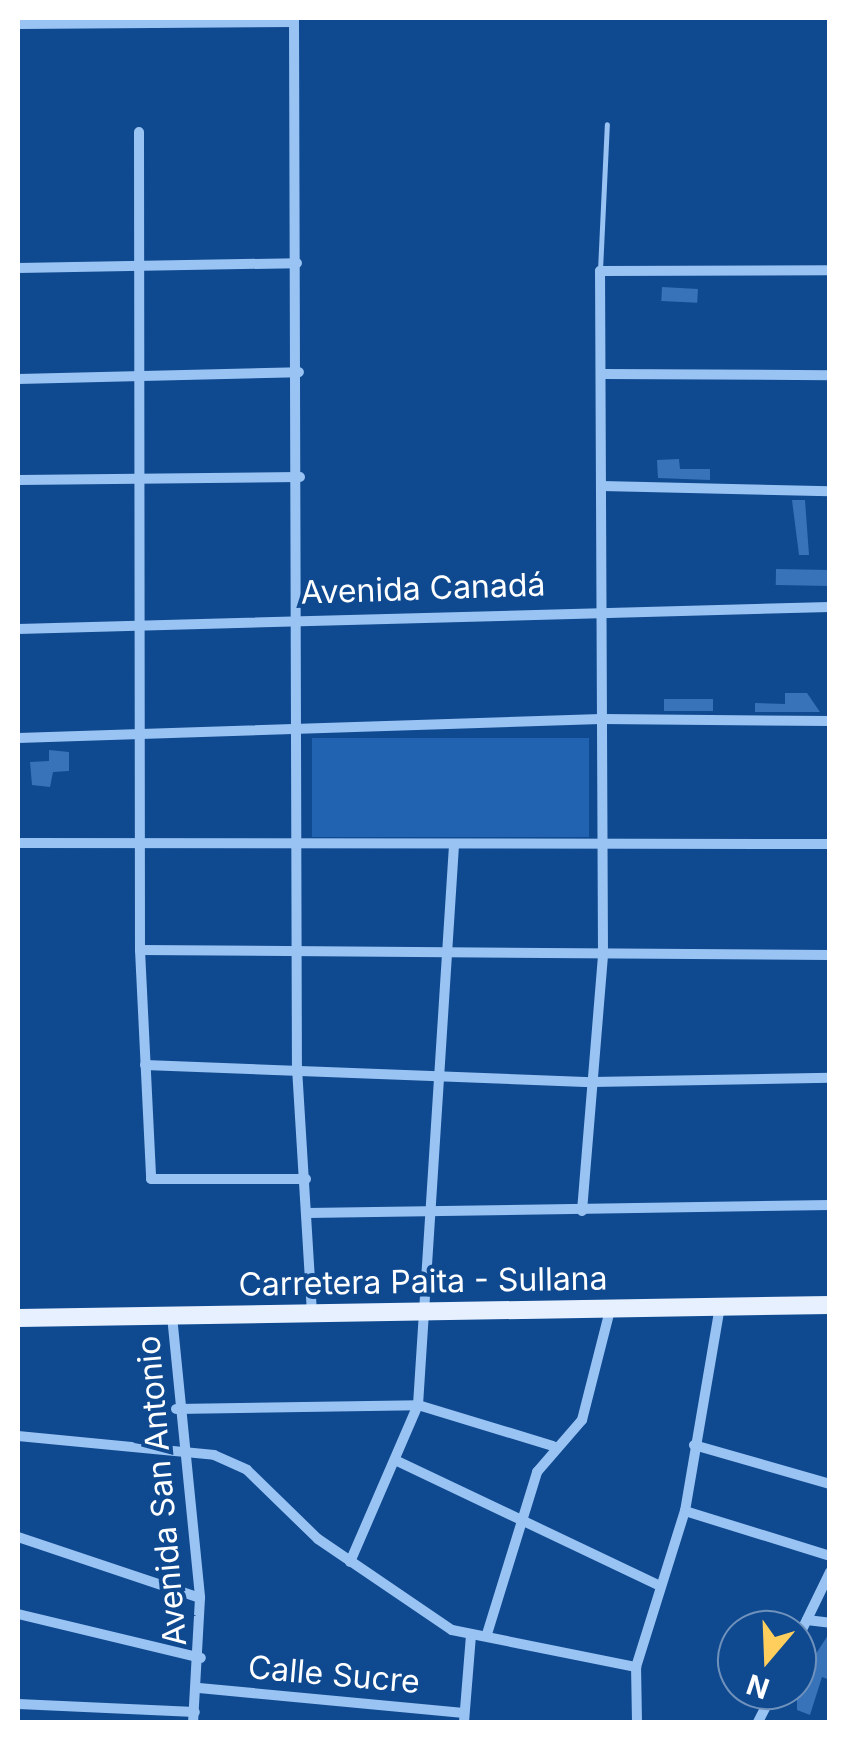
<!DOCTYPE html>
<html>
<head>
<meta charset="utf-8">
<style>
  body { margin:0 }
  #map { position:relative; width:847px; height:1740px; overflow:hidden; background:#0f4990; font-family:Inter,sans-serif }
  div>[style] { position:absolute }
  .green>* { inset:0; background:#2163b0; transform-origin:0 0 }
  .building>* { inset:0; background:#3873b9; transform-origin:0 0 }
  .lane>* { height:5px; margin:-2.5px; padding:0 2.5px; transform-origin:2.5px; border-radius:2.5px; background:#99c3f3 }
  .street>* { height:10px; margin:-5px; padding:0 5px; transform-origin:5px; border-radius:5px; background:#99c3f3 }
  .primary>* { height:18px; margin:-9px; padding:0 9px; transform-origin:9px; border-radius:9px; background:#e6f0ff }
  span { translate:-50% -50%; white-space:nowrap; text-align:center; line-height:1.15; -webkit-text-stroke:8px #0f4990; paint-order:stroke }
  .street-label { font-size:32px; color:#fff }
  .frame { position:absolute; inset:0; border:20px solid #fff; pointer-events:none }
  .north { position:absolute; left:717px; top:1610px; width:100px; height:100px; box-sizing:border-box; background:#0f4990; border:2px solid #6f92bc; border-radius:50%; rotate:199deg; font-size:28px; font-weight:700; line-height:40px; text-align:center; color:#fff }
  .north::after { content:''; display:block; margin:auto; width:35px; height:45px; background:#ffce5c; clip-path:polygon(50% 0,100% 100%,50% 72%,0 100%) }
</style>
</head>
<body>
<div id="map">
  <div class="green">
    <i style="left:589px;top:738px;width:99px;height:277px;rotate:90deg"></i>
  </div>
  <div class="building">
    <i style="left:662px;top:287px;width:36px;height:14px;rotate:3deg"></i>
    <i style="clip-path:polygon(679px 459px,680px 469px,710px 469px,710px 480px,658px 478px,657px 460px)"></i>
    <i style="clip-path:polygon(792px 500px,805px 500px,809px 555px,799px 555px)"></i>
    <i style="left:776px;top:569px;width:54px;height:16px;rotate:1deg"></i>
    <i style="clip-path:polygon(785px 693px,807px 693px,820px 712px,755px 712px,755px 703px,785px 704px)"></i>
    <i style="left:713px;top:699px;width:12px;height:49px;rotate:90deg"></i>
    <i style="clip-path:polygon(49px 750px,69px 752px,69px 771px,53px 772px,50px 787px,32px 785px,30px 762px,49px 761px)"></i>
    <i style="clip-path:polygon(830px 1632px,830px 1680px,822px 1677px,810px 1715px,797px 1710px,797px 1683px)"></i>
  </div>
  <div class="lane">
    <i style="left:600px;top:270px;width:146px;rotate:-87.3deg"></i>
  </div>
  <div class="street">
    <i style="left:294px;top:18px;width:1050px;rotate:89.84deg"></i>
    <i style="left:297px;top:1068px;width:245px;rotate:86.5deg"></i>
    <i style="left:18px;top:24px;width:276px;rotate:-0.4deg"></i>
    <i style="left:139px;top:132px;width:818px;rotate:89.93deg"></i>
    <i style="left:140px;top:950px;width:229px;rotate:87.2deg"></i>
    <i style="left:151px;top:1179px;width:155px"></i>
    <i style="left:18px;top:268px;width:279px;rotate:-1deg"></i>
    <i style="left:603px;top:374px;width:227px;rotate:0.3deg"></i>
    <i style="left:18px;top:379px;width:281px;rotate:-1.4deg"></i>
    <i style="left:18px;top:480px;width:282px;rotate:-0.6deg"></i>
    <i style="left:602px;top:486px;width:228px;rotate:1.3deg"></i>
    <i style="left:18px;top:629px;width:812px;rotate:-1.55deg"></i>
    <i style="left:18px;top:738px;width:583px;rotate:-1.87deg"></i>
    <i style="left:601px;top:719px;width:229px;rotate:0.5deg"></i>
    <i style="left:18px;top:843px;width:812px;rotate:0.07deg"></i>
    <i style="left:140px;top:950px;width:690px;rotate:0.42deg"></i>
    <i style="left:145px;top:1065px;width:447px;rotate:2.2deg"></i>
    <i style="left:592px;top:1082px;width:238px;rotate:-1deg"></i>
    <i style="left:582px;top:1211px;width:258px;rotate:-85.3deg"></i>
    <i style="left:603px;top:954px;width:683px;rotate:-90.25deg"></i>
    <i style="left:600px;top:271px;width:230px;rotate:-0.2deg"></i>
    <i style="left:307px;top:1213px;width:523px;rotate:-0.88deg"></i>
    <i style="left:172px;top:1316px;width:283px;rotate:84.3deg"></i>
    <i style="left:200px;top:1598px;width:124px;rotate:93.2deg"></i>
    <i style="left:176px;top:1409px;width:242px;rotate:-0.9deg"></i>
    <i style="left:418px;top:1405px;width:141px;rotate:16.9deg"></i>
    <i style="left:18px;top:1436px;width:197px;rotate:5.5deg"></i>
    <i style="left:214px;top:1455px;width:36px;rotate:24deg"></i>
    <i style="left:247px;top:1470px;width:99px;rotate:44.2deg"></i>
    <i style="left:318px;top:1539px;width:162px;rotate:34.2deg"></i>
    <i style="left:452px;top:1630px;width:188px;rotate:11.4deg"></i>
    <i style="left:694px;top:1445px;width:141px;rotate:16deg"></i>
    <i style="left:395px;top:1460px;width:293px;rotate:25.4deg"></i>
    <i style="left:685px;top:1511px;width:152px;rotate:17.2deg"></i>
    <i style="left:18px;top:1537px;width:192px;rotate:18.5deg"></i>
    <i style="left:350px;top:1562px;width:171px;rotate:-66.6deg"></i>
    <i style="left:418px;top:1405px;width:560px;rotate:-86.32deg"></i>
    <i style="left:18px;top:1614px;width:188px;rotate:13.5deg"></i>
    <i style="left:807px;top:1620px;width:23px;rotate:7deg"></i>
    <i style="left:487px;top:1634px;width:170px;rotate:-72.8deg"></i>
    <i style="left:537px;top:1472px;width:69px;rotate:-49.1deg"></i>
    <i style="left:582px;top:1420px;width:114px;rotate:-75.7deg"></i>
    <i style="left:797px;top:1640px;width:76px;rotate:-64.1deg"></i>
    <i style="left:199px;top:1688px;width:266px;rotate:5.4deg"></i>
    <i style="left:18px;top:1704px;width:177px;rotate:2.6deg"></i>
    <i style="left:464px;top:1722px;width:87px;rotate:-85.4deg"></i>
    <i style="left:637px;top:1722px;width:55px;rotate:-91deg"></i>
    <i style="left:636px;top:1667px;width:164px;rotate:-72.6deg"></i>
    <i style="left:685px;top:1511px;width:207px;rotate:-80.3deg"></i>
    <i style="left:758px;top:1722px;width:36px;rotate:-63deg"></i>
  </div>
  <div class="primary">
    <i style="left:18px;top:1318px;width:812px;rotate:-0.92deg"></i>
  </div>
  <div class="street-label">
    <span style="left:423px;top:589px;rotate:-2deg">Avenida Canadá</span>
    <span style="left:423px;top:1282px;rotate:-1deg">Carretera Paita - Sullana</span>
    <span style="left:162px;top:1491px;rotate:-95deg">Avenida San Antonio</span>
    <span style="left:334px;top:1675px;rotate:5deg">Calle Sucre</span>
  </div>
  <div class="frame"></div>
  <div class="north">N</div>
</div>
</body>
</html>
